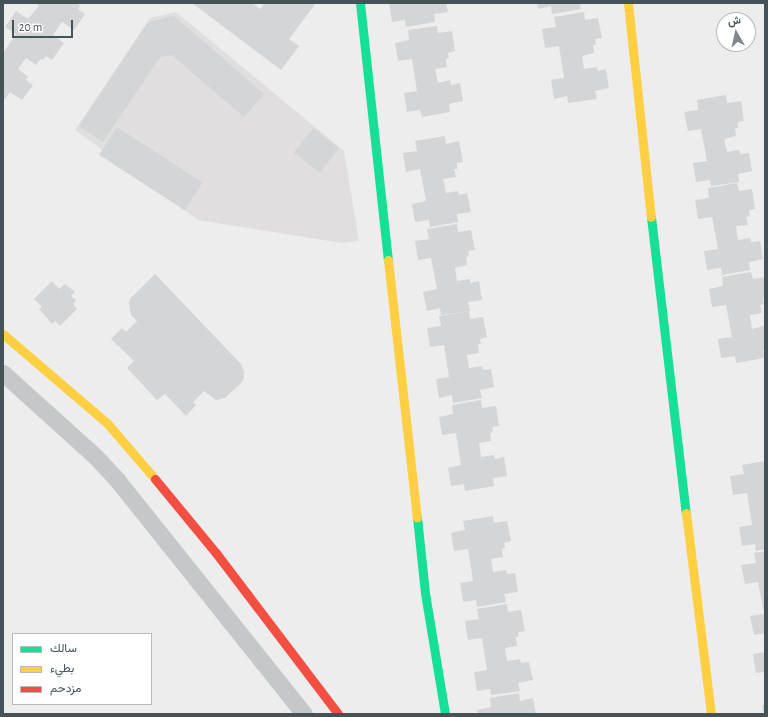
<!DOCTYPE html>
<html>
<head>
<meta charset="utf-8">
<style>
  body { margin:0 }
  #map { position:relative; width:768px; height:717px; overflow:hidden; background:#eeeded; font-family:"Alegreya Sans",Vazirmatn,sans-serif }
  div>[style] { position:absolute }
  .education>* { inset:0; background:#e0dedf }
  .building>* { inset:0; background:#d4d5d6; transform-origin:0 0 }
  .street>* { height:17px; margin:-8.5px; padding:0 8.5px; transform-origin:8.5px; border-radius:8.5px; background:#c4c8c9 }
  .fast>* { height:9px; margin:-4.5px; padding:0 4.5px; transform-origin:4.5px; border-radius:4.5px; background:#16e098 }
  .slow>* { height:9px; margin:-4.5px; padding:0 4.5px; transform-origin:4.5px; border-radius:4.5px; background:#ffcf43 }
  .jam>* { height:9px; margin:-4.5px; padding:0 4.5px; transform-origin:4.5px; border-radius:4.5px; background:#f24e42 }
  span { translate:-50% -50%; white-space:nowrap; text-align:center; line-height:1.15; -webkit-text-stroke:4px #fff; paint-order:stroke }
  .frame { position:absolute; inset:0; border:4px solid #455258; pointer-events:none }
  .legend { position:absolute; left:12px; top:633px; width:140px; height:72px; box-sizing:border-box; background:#fff; border:1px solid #b5babc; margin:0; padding:5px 7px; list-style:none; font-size:12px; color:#455258 }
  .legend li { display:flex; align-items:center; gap:8px; height:20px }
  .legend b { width:20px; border:1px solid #b5babc }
  .north { position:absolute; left:716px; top:12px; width:40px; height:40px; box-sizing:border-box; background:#fff; border:1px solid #b5babc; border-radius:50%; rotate:351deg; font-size:11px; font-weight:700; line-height:16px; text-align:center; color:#455258 }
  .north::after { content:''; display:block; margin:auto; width:14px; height:18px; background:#80888c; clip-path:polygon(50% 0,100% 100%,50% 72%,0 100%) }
  .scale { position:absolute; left:12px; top:20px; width:61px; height:18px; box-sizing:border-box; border:2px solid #455258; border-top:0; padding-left:5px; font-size:12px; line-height:14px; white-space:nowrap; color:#455258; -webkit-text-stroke:3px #fff; paint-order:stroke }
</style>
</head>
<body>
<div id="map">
  <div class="education">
    <i style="clip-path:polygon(176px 12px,344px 151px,359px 241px,342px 243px,198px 220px,75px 130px,150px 18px)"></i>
  </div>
  <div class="building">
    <i style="clip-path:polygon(35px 3px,76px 3px,80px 6px,78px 9px,85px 14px,74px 30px,62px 22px,53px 35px,64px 43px,52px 60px,46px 56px,43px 60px,41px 59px,36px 65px,26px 58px,18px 69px,28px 77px,26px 80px,33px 85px,22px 100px,10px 92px,5px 99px,3px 97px,3px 53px,16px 34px,5px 27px,16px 11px,28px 19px,39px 6px)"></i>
    <i style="clip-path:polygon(192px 3px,252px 3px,260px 9px,265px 3px,316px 3px,289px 39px,299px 46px,281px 70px)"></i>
    <i style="clip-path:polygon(389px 3px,446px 3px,448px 12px,434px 14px,435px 22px,406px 27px,405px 20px,392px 22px)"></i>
    <i style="clip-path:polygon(537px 3px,580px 3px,581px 9px,552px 14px,551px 6px,538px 9px)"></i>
    <i style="clip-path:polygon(584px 12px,585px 20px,598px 18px,602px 38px,595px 39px,596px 45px,593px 45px,594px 53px,582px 56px,584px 69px,597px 67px,598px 71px,606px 69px,609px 88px,595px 91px,597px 99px,568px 103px,567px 96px,554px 99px,551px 80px,564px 78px,559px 46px,545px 48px,542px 29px,556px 27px,554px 17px)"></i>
    <i style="clip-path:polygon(174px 16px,264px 94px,244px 117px,172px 55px,160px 57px,103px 142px,79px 126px,148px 22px)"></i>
    <i style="clip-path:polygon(437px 26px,438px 33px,452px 31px,455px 51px,448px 53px,449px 58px,446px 59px,447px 67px,435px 69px,438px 83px,450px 80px,451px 85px,460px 83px,463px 101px,449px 104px,450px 112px,422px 117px,420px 110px,407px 112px,404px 93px,417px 91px,412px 59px,398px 61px,395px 43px,409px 40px,408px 30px)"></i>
    <i style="clip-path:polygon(726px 95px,727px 103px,741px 101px,744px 121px,738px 122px,738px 128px,735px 128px,736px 136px,724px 139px,727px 152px,739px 150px,740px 154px,749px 153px,752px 171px,738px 174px,739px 182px,711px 186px,710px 180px,696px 182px,693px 163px,707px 161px,701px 129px,688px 131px,684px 112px,698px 110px,697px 100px)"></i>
    <i style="left:117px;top:127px;width:102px;height:33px;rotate:33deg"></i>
    <i style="left:313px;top:128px;width:33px;height:31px;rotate:38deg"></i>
    <i style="clip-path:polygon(445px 136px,446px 144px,459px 141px,463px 162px,457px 163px,457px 169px,454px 169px,456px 177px,443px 179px,446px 193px,458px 191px,459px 195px,467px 193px,471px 212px,457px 214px,458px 222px,430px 227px,429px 220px,415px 222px,412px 204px,426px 201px,420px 169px,406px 172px,403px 153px,417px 151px,415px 141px)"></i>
    <i style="clip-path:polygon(737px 183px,739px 191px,752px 189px,755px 209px,749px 210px,750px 216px,746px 217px,748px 225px,736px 226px,738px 240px,750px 238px,751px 242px,760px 241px,763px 259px,749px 262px,750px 270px,722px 275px,721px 268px,707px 270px,704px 251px,718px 249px,712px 217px,698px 219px,695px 200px,709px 198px,708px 188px)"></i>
    <i style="clip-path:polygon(457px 224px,458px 232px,471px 230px,475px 250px,468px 251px,469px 256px,466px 257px,467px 265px,455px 268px,457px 281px,470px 279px,470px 283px,479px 281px,482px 300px,468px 302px,470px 311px,441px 315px,440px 308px,427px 311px,423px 292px,437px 289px,431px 258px,418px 260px,415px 241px,429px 239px,427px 229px)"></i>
    <i style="clip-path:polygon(751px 272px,753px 279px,765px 277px,765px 298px,763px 299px,764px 304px,760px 305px,762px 313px,750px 315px,752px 329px,764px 326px,765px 350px,763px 350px,764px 358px,736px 363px,735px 356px,721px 358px,718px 339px,732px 337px,726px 305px,712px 307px,709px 289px,723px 286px,722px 277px)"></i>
    <i style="clip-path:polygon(155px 274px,241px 364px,244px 372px,244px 378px,242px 382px,225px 398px,216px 400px,204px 391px,193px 402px,196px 405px,186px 416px,165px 394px,157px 400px,127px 368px,134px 361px,111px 339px,122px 328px,126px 332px,137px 321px,131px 315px,129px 304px,130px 299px)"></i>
    <i style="clip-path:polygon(52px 281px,59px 289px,65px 284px,75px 292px,71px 296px,76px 300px,73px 304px,77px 309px,60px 326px,55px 321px,52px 324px,39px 309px,42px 307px,34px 299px)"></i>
    <i style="clip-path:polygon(469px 311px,470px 319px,483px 317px,487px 337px,480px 339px,481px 344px,478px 344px,479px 353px,467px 355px,469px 368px,482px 366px,483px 370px,491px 369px,494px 387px,480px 390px,482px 398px,453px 403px,452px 395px,439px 398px,436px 379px,449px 377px,444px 345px,430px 347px,427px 328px,441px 326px,439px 316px)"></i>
    <i style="clip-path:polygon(481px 400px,482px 408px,496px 406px,499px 426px,492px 427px,493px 432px,490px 433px,491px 441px,479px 443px,481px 457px,494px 455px,495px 459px,504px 457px,507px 476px,493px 478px,494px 486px,465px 491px,464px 484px,451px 486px,448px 468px,461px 465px,456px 433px,442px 435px,439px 417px,453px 414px,452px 405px)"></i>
    <i style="clip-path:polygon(765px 461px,765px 549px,756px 551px,755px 544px,742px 546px,739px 527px,752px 525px,747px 493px,733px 495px,730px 476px,744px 474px,742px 465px)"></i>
    <i style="clip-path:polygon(493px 516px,494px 523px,507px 521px,511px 541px,504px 543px,505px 548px,502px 549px,503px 557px,491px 559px,493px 572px,506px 570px,507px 574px,515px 573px,518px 592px,504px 594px,506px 602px,477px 607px,476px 600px,463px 602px,460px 583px,473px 581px,468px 549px,454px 551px,451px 533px,465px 530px,463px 521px)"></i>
    <i style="clip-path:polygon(765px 551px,765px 633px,754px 635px,750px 616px,764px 614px,758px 582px,745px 584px,741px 565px,756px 563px,754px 553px)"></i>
    <i style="clip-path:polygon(507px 604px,508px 612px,521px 610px,525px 631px,518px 632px,519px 637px,516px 637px,517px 646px,505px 648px,507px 661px,520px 659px,521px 663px,529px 662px,533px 680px,518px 683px,520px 691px,491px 695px,490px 689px,477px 691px,474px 672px,487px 670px,482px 638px,468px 640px,465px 621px,479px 619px,477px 609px)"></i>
    <i style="clip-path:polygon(765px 652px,765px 672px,756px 673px,753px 654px)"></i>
    <i style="clip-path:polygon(519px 693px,520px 701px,533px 698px,536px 714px,478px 714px,477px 710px,491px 707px,490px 698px)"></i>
    <i style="clip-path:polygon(762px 705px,765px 705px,765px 714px,764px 714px)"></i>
  </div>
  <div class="street">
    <i style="left:3px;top:373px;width:124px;rotate:42.1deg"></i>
    <i style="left:95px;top:456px;width:34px;rotate:47deg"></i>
    <i style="left:118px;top:481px;width:298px;rotate:51.4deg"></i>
  </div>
  <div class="fast">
    <i style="left:360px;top:3px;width:259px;rotate:83.8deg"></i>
    <i style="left:651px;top:217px;width:298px;rotate:83.3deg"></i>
    <i style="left:417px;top:517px;width:76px;rotate:84deg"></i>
    <i style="left:425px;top:593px;width:123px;rotate:80.6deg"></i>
  </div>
  <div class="slow">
    <i style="left:628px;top:3px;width:215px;rotate:83.9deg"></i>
    <i style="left:388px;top:260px;width:259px;rotate:83.6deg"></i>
    <i style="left:3px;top:334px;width:137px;rotate:40.6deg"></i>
    <i style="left:107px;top:423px;width:74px;rotate:49.4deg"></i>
    <i style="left:686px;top:513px;width:203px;rotate:82.9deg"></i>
  </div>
  <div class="jam">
    <i style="left:155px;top:479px;width:96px;rotate:50.5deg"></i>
    <i style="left:216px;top:553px;width:202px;rotate:52.8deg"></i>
  </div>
  <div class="frame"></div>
  <ul class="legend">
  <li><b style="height:5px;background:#16e098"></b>سالك</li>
  <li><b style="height:5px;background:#ffcf43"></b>بطيء</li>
  <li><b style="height:5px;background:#f24e42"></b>مزدحم</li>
  </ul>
  <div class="north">ش</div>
  <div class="scale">20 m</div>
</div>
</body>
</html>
